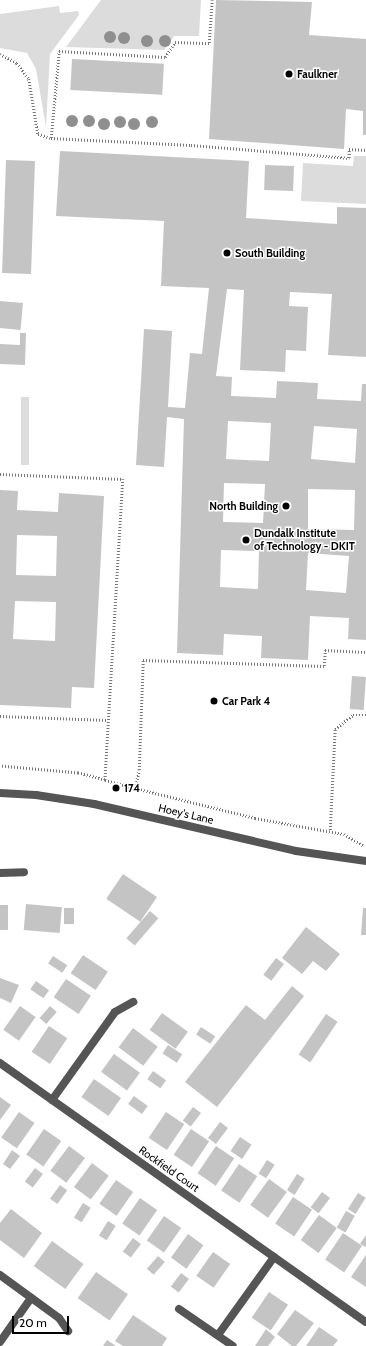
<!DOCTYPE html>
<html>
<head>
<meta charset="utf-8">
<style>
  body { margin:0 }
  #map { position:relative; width:366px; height:1346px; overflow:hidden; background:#fff; font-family:Cabin,sans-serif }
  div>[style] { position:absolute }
  .green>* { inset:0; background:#dcdcdc; transform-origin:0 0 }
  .building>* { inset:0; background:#c4c4c4; transform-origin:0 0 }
  .path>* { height:2.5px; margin-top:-1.25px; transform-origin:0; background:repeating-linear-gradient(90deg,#777 0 1px,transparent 0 3px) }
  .street>* { height:8px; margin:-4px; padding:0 4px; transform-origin:4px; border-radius:4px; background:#555 }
  .trees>* { width:12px; height:12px; margin:-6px; border-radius:50%; background:#8f8f8f }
  .dots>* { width:11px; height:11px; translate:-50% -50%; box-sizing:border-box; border:2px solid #fff; border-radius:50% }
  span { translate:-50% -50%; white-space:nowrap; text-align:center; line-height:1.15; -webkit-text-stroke:3px #fff; paint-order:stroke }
  .poi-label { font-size:11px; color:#000; font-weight:700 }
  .left { translate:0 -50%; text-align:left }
  .right { translate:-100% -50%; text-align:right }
  .street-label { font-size:11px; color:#000 }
  .scale { position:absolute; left:12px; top:1316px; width:57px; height:18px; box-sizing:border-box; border:2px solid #000; border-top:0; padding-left:5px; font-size:12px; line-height:14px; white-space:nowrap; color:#000; -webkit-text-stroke:3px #fff; paint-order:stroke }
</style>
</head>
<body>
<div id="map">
  <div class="green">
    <i style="clip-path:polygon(101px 0,201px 0,199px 36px,174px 36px,164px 50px,66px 47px)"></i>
    <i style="clip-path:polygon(59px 6px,60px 13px,78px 11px,79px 15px,50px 54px,46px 127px,36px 69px,27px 53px,0 48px,0 14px)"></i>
    <i style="clip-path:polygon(354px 156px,366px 156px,366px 204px,301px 201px,303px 163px,353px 166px)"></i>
    <i style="left:21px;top:397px;width:8px;height:68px"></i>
  </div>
  <div class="building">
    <i style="clip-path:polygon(216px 0,312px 2px,309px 35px,366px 39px,366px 135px,363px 135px,363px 111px,346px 109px,344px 149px,209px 139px)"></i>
    <i style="left:72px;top:59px;width:92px;height:31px;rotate:3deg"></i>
    <i style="clip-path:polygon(evenodd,60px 151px,249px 161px,246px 218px,337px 224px,337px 207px,366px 208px,366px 357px,328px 355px,332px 294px,290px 292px,289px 306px,308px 307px,306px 351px,286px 350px,285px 372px,240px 370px,244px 290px,227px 289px,216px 376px,232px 377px,231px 396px,276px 398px,277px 381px,318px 383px,317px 399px,361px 401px,362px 384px,366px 384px,366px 640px,348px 639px,349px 618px,310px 616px,308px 660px,261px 658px,262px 636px,224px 634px,223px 655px,177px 653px,184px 419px,167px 417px,164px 467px,136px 465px,144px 329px,172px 331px,168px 407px,185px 408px,190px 353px,202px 354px,209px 288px,161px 286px,164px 221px,56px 216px,60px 151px,228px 421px,271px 423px,269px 461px,226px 459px,228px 421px,60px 151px,314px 426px,357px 429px,355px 463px,311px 459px,314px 426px,60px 151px,224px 483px,265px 484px,263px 523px,223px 522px,224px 483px,60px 151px,308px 489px,355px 490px,354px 530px,308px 529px,308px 489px,60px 151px,221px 550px,259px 551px,258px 589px,220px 587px,221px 550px,60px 151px,308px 553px,349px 556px,346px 593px,306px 590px,308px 553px)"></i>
    <i style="left:6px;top:160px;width:29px;height:113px;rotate:2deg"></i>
    <i style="left:265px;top:165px;width:29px;height:25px;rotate:2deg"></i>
    <i style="left:0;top:301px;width:23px;height:27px;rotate:5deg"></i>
    <i style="clip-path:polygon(20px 333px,26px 333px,25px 365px,0 364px,0 344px,20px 345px)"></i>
    <i style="clip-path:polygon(evenodd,0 490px,18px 491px,17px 510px,58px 512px,59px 493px,104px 496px,94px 688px,72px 687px,71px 708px,0 705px,0 490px,17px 535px,57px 536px,56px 576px,16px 575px,17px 535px,0 490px,15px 601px,56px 602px,55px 641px,13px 639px,15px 601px)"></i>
    <i style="left:352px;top:676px;width:14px;height:33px;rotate:4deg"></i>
    <i style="left:123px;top:874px;width:41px;height:30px;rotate:34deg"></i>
    <i style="left:26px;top:904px;width:36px;height:26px;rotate:5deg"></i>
    <i style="left:0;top:905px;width:8px;height:25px"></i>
    <i style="left:64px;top:908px;width:10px;height:16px"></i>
    <i style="clip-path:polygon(363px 908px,366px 908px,366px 935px,361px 935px)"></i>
    <i style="left:150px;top:911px;width:11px;height:36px;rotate:41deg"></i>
    <i style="clip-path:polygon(306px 927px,340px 954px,326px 971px,313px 961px,302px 974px,282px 958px)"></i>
    <i style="left:83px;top:955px;width:30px;height:22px;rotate:34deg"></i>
    <i style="left:53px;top:956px;width:17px;height:9px;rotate:33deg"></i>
    <i style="left:276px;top:958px;width:10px;height:21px;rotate:37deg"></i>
    <i style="clip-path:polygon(0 978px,19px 985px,11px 1003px,0 998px)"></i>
    <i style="left:66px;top:979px;width:30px;height:22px;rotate:34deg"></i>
    <i style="left:36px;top:981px;width:16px;height:10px;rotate:35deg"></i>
    <i style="clip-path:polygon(292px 986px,304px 996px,217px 1107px,185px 1082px,246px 1005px,265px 1020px)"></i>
    <i style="left:20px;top:1006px;width:19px;height:29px;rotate:35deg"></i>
    <i style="left:50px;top:1006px;width:9px;height:16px;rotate:41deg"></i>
    <i style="left:162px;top:1013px;width:32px;height:21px;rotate:36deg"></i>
    <i style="left:326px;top:1014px;width:14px;height:49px;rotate:34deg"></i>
    <i style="left:49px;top:1026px;width:22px;height:31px;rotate:34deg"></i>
    <i style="left:201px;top:1027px;width:17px;height:9px;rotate:33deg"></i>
    <i style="left:133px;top:1028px;width:31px;height:24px;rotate:37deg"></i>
    <i style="left:168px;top:1045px;width:17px;height:10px;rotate:33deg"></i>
    <i style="left:114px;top:1054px;width:32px;height:22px;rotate:36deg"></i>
    <i style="left:153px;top:1071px;width:16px;height:10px;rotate:35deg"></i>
    <i style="left:94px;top:1079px;width:33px;height:22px;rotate:35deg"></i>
    <i style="left:134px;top:1096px;width:17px;height:10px;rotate:36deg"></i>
    <i style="clip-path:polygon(0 1097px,11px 1105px,0 1120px)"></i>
    <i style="left:193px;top:1107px;width:10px;height:17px;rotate:37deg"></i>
    <i style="left:19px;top:1112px;width:19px;height:31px;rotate:35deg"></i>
    <i style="left:166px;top:1112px;width:22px;height:31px;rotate:34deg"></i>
    <i style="left:220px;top:1122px;width:10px;height:20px;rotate:37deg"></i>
    <i style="left:44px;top:1129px;width:21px;height:31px;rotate:35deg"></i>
    <i style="left:191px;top:1129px;width:22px;height:31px;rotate:34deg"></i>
    <i style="left:240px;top:1137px;width:14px;height:17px;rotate:34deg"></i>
    <i style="left:69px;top:1146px;width:20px;height:31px;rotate:37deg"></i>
    <i style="left:216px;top:1146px;width:22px;height:33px;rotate:34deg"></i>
    <i style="clip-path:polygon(12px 1150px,20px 1156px,10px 1169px,3px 1164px)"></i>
    <i style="left:267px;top:1160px;width:9px;height:16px;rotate:32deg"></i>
    <i style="left:92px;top:1163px;width:21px;height:30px;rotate:37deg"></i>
    <i style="left:239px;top:1164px;width:22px;height:32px;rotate:34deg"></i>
    <i style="left:35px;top:1168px;width:10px;height:17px;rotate:37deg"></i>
    <i style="left:297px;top:1174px;width:9px;height:19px;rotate:32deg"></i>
    <i style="left:269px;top:1179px;width:22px;height:32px;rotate:36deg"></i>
    <i style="left:116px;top:1180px;width:21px;height:29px;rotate:35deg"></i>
    <i style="left:60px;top:1185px;width:9px;height:17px;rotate:36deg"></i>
    <i style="left:322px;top:1192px;width:10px;height:19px;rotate:37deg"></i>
    <i style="left:358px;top:1193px;width:9px;height:19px;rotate:32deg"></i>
    <i style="left:293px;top:1197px;width:23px;height:32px;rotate:34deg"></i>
    <i style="left:140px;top:1198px;width:21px;height:31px;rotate:35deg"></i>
    <i style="left:83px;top:1203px;width:9px;height:17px;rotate:32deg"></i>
    <i style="clip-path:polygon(11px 1209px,42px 1233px,24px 1258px,0 1240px,0 1223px)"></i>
    <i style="left:346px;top:1211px;width:10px;height:19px;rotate:29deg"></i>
    <i style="left:319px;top:1215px;width:22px;height:31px;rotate:36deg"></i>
    <i style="left:164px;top:1216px;width:21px;height:30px;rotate:35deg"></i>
    <i style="left:108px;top:1221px;width:9px;height:17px;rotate:32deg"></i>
    <i style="left:343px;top:1233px;width:23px;height:32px;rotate:34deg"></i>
    <i style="left:188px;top:1234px;width:19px;height:29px;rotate:36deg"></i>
    <i style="clip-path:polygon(366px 1235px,366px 1247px,360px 1244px)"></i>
    <i style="left:133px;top:1238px;width:10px;height:17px;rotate:37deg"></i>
    <i style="left:52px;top:1241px;width:39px;height:31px;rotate:36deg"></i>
    <i style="left:213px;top:1252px;width:21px;height:29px;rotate:35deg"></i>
    <i style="clip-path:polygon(366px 1255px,366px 1287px,351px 1277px)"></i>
    <i style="left:158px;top:1256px;width:9px;height:17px;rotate:41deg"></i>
    <i style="left:96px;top:1272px;width:39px;height:32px;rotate:35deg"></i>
    <i style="left:181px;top:1273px;width:10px;height:17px;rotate:37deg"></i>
    <i style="left:269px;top:1292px;width:23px;height:31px;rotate:34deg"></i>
    <i style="clip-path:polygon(295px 1310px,314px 1323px,296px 1346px,292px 1346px,277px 1334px)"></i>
    <i style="clip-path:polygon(133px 1315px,167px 1338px,162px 1346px,123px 1346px,115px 1341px)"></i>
    <i style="clip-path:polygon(319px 1327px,338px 1340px,333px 1346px,306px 1346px)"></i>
    <i style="clip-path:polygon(266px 1329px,275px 1337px,268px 1346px,255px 1346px)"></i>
    <i style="clip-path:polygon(107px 1340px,116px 1346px,103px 1346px)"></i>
  </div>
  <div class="path">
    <i style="left:0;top:54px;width:19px;rotate:28deg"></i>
    <i style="left:17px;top:63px;width:20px;rotate:53deg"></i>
    <i style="left:29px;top:79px;width:56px;rotate:80.7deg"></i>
    <i style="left:38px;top:134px;width:14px;rotate:17deg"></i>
    <i style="left:51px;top:138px;width:140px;rotate:2.9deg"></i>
    <i style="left:191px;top:145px;width:159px;rotate:4.7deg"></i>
    <i style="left:349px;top:158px;width:9px;rotate:-90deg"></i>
    <i style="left:349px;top:149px;width:17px;rotate:3deg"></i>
    <i style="left:51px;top:138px;width:87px;rotate:-84.7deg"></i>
    <i style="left:59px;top:51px;width:106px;rotate:3.2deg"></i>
    <i style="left:165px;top:57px;width:18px;rotate:-56deg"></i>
    <i style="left:175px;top:42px;width:34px;rotate:2deg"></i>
    <i style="left:209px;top:43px;width:43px;rotate:-86deg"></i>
    <i style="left:0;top:474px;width:123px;rotate:2.3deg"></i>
    <i style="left:123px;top:479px;width:302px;rotate:93.4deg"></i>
    <i style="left:105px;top:780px;width:28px;rotate:-165deg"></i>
    <i style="left:78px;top:773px;width:78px;rotate:-174.9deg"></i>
    <i style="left:0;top:716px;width:107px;rotate:2.1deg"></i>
    <i style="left:105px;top:780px;width:31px;rotate:15deg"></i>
    <i style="left:135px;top:788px;width:18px;rotate:-77deg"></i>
    <i style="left:139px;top:770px;width:110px;rotate:-87.9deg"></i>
    <i style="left:143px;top:660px;width:181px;rotate:1.9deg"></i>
    <i style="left:324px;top:666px;width:16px;rotate:-86deg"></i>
    <i style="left:325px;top:650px;width:41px;rotate:2.8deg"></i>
    <i style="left:135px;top:788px;width:124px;rotate:14deg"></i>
    <i style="left:255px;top:818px;width:90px;rotate:10.2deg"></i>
    <i style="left:344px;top:834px;width:23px;rotate:31deg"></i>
    <i style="left:330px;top:830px;width:101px;rotate:-87.2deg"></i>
    <i style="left:335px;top:729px;width:23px;rotate:-38deg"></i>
    <i style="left:353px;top:715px;width:13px"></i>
  </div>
  <div class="street">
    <i style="left:0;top:793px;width:36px;rotate:3deg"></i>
    <i style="left:36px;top:795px;width:59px;rotate:8.8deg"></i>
    <i style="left:94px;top:804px;width:207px;rotate:13.1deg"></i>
    <i style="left:296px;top:851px;width:71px;rotate:8.1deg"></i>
    <i style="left:0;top:873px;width:24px;rotate:-2deg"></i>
    <i style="left:0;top:1063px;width:448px;rotate:35.3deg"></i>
    <i style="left:52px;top:1100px;width:108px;rotate:-54.4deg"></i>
    <i style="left:115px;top:1012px;width:21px;rotate:-29deg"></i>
    <i style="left:0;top:1275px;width:73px;rotate:36.1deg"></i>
    <i style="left:59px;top:1318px;width:16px;rotate:55deg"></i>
    <i style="left:179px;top:1309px;width:65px;rotate:34.4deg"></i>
    <i style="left:218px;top:1335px;width:96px;rotate:-54.3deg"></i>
    <i style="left:0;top:1342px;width:54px;rotate:-54.8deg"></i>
  </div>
  <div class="trees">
    <i style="left:110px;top:37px"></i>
    <i style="left:124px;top:38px"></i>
    <i style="left:147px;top:41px"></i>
    <i style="left:165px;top:41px"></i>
    <i style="left:72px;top:121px"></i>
    <i style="left:89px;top:121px"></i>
    <i style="left:120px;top:122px"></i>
    <i style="left:152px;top:122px"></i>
    <i style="left:104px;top:124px"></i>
    <i style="left:134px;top:124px"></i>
  </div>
  <div class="dots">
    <i style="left:289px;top:74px;background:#000"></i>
    <i style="left:227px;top:253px;background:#000"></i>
    <i style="left:286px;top:506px;background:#000"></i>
    <i style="left:246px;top:540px;background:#000"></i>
    <i style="left:214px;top:701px;background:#000"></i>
    <i style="left:116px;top:788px;background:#000"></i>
  </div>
  <div class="poi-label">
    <span class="left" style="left:297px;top:74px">Faulkner</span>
    <span class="left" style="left:235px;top:253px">South Building</span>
    <span class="right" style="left:278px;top:506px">North Building</span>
    <span class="left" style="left:254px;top:540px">Dundalk Institute<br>of Technology - DKIT</span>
    <span class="left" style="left:222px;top:701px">Car Park 4</span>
    <span class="left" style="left:124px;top:788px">174</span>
  </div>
  <div class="street-label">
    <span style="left:186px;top:814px;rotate:13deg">Hoey's Lane</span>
    <span style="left:169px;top:1169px;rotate:35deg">Rockfield Court</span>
  </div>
  <div class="scale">20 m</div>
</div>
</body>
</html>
